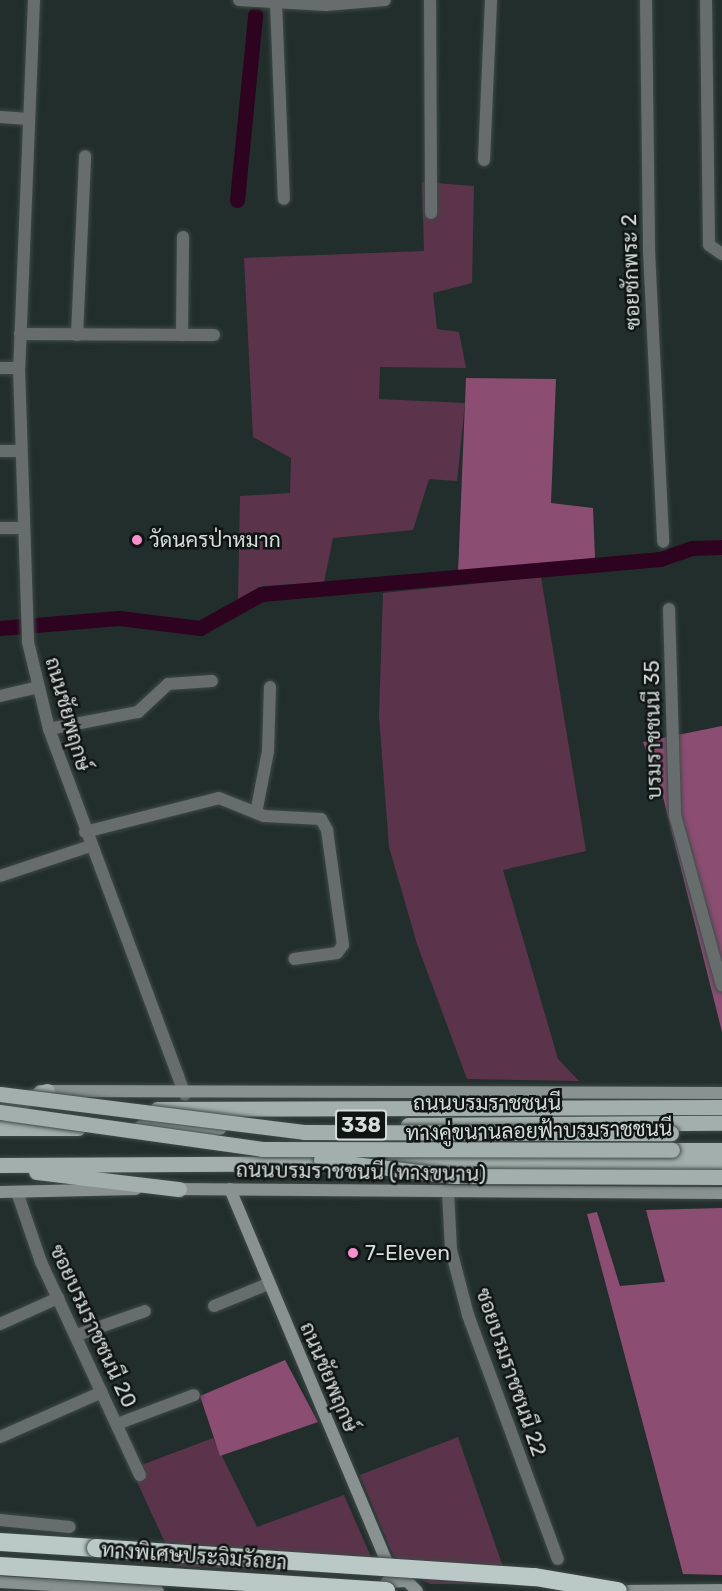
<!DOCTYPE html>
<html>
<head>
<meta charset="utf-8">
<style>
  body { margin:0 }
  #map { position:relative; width:722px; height:1591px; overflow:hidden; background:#222e2b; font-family:Rubik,Sarabun,sans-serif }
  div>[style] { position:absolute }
  .green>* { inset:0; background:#5b344b }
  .forest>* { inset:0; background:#8b4d72 }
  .canal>* { height:15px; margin:-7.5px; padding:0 7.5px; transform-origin:7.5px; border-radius:7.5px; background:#2d031f }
  .roads { filter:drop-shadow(0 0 2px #3f4a47) drop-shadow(0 0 2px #3f4a47) }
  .minor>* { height:12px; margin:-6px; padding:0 6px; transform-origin:6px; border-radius:6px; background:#676d6c }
  .tertiary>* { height:12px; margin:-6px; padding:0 6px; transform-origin:6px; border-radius:6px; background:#676d6c }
  .secondary>* { height:12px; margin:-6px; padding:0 6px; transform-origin:6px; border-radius:6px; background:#899290 }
  .primary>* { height:15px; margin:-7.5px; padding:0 7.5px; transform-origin:7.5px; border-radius:7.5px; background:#a3afac }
  .motorway>* { height:18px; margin:-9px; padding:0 9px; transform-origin:9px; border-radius:9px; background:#bac9c6 }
  .bridges { filter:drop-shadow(0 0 2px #3f4a47) drop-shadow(0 0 2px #3f4a47) }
  .primary-bridge>* { height:15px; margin:-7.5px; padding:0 7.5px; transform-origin:7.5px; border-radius:7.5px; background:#a3afac }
  .motorway-bridge>* { height:18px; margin:-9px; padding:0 9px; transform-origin:9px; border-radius:9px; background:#bac9c6 }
  .dots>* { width:16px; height:16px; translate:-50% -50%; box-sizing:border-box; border:3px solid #101514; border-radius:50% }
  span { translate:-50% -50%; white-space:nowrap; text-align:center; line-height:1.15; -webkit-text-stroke:5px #101514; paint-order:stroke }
  .shield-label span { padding:2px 4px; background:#101514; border:2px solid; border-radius:4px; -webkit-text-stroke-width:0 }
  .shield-label { font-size:20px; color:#d5dddb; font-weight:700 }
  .street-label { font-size:21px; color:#d5dddb }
  .poi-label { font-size:21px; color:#d5dddb }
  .left { translate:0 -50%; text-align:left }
</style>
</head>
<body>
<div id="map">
  <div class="green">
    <i style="clip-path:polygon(422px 182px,474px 186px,472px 283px,433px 293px,437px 329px,459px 332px,466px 368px,380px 367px,379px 399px,465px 403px,457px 481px,429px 479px,413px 530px,333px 538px,324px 582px,263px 586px,238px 599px,240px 496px,290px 493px,291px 458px,253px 437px,244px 258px,424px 251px)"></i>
    <i style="clip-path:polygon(541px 577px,586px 851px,503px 870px,558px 1059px,579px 1081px,467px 1079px,417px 944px,389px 847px,379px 716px,383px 593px)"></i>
    <i style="clip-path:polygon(458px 1437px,502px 1564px,501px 1584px,430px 1584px,419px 1578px,393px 1555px,360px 1475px)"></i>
    <i style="clip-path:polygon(213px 1438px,257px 1527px,344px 1495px,379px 1575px,176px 1566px,131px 1469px)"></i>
  </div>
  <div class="forest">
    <i style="clip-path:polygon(466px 378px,556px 379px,551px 503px,593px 508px,595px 559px,458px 573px)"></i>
    <i style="clip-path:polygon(722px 726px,722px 1032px,662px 793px,643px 742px)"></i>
    <i style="clip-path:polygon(722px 1208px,722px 1575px,683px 1574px,587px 1214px,597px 1212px,620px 1286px,665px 1282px,646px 1210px)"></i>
    <i style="clip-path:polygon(285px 1360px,318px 1422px,220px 1456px,200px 1396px)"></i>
  </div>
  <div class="canal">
    <i style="left:237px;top:200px;width:186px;rotate:-84.4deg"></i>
    <i style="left:0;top:628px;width:119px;rotate:-4.8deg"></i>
    <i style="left:119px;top:618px;width:82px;rotate:7deg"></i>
    <i style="left:200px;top:628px;width:70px;rotate:-29.1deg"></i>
    <i style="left:261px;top:594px;width:401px;rotate:-5deg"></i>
    <i style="left:660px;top:559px;width:34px;rotate:-19deg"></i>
    <i style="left:692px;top:548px;width:30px;rotate:-2deg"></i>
  </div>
  <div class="roads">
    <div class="minor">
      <i style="left:430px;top:0;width:213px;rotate:89.7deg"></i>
      <i style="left:646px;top:0;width:251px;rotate:89.3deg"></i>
      <i style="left:649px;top:251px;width:291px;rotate:87.2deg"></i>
      <i style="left:706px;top:0;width:245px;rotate:89.3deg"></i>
      <i style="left:709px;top:245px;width:16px;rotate:35deg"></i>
      <i style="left:276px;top:3px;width:196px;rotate:87.7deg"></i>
      <i style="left:0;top:117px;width:29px;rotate:4deg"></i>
      <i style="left:484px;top:160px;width:160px;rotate:-87.5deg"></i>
      <i style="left:20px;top:334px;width:194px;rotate:0.3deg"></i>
      <i style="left:77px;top:335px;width:179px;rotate:-87.4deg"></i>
      <i style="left:182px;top:335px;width:98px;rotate:-89.4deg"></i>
      <i style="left:0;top:368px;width:19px"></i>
      <i style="left:0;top:451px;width:21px"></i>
      <i style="left:0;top:528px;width:22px"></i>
      <i style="left:669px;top:609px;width:206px;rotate:88.3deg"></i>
      <i style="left:675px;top:815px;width:177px;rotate:74.6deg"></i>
      <i style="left:0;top:696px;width:37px;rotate:-13deg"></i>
      <i style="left:49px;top:729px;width:91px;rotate:-10.8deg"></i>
      <i style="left:138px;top:712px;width:41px;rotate:-43deg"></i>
      <i style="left:168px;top:684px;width:44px;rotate:-3.9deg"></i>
      <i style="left:256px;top:813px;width:63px;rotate:-79deg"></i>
      <i style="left:268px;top:751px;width:64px;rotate:-88.2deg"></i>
      <i style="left:85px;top:832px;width:138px;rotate:-14.2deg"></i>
      <i style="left:219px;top:798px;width:48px;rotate:21.8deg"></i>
      <i style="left:264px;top:816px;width:57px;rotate:3deg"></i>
      <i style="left:321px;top:819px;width:13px;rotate:61deg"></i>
      <i style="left:327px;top:830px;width:116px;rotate:82.1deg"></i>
      <i style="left:343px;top:945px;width:10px;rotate:127deg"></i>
      <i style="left:337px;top:953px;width:43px;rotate:172.1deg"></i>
      <i style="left:0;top:876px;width:95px;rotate:-18.4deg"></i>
      <i style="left:17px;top:1192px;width:74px;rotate:71.1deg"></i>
      <i style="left:41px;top:1262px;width:235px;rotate:65.1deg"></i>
      <i style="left:448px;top:1192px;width:58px;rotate:87deg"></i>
      <i style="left:451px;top:1250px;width:67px;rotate:75.3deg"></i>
      <i style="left:468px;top:1315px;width:260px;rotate:69.8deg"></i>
      <i style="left:214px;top:1306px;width:58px;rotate:-22.2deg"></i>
      <i style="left:0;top:1324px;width:64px;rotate:-24.1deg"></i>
      <i style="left:77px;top:1335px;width:72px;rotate:-19.4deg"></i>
      <i style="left:117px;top:1424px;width:82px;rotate:-20.6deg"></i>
      <i style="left:0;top:1437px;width:111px;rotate:-23.8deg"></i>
      <i style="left:0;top:1520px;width:70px;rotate:5.7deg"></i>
    </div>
    <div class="tertiary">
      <i style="left:34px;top:0;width:368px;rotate:92.3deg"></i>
      <i style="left:19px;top:368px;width:274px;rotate:88.1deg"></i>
      <i style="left:28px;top:642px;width:89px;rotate:76.4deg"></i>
      <i style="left:49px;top:729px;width:390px;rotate:69.6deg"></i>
      <i style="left:239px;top:0;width:87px;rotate:3.3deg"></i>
      <i style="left:326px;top:5px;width:59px;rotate:-4.8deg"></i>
    </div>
    <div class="secondary">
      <i style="left:40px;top:1091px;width:682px;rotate:0.17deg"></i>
      <i style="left:171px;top:1189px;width:551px;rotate:0.42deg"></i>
      <i style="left:230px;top:1189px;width:423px;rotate:67.2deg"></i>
      <i style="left:0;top:1192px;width:136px;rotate:-1.3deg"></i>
      <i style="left:0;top:1582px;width:158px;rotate:3.3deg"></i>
      <i style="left:387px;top:1582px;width:20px;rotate:-3deg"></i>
      <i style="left:407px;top:1581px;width:14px;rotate:45deg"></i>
      <i style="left:629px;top:1591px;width:93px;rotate:-0.6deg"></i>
    </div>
    <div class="primary">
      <i style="left:157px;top:1109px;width:565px;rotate:-0.2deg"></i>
      <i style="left:0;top:1111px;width:51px;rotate:-23.1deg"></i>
      <i style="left:408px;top:1125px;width:314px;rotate:-0.4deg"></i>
      <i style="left:141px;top:1127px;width:78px"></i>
      <i style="left:0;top:1128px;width:78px"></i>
      <i style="left:672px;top:1150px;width:50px"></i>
      <i style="left:392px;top:1163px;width:330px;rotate:0.3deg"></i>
      <i style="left:0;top:1165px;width:335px;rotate:-0.3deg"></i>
      <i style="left:36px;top:1172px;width:144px;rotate:6.8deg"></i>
    </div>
    <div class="motorway">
      <i style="left:0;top:1542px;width:96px;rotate:3.6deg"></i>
    </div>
  </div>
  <div class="bridges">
    <div class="primary-bridge">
      <i style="left:0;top:1094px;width:306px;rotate:7.1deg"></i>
      <i style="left:304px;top:1132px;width:367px;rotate:0.2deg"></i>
      <i style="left:0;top:1112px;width:265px;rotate:8deg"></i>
      <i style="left:262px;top:1149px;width:410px;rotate:0.1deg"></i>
      <i style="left:321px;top:1160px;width:134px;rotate:6.9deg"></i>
      <i style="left:454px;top:1176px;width:268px;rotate:0.2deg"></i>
    </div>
    <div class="motorway-bridge">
      <i style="left:96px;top:1548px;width:440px;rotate:3.8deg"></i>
      <i style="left:535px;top:1577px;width:84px;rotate:9.6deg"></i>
      <i style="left:0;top:1566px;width:387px;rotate:3.7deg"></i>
    </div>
  </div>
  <div class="dots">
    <i style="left:137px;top:540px;background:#f790cd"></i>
    <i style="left:353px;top:1253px;background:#f790cd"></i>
  </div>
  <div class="shield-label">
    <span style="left:361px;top:1125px">338</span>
  </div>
  <div class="street-label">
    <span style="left:631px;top:272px;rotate:-92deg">ซอยชักพระ 2</span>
    <span style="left:68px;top:714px;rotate:74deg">ถนนชัยพฤกษ์</span>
    <span style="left:653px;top:730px;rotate:-91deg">บรมราชชนนี 35</span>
    <span style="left:487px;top:1103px">ถนนบรมราชชนนี</span>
    <span style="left:539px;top:1131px;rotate:-1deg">ทางคู่ขนานลอยฟ้าบรมราชชนนี</span>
    <span style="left:361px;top:1172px;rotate:1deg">ถนนบรมราชชนนี (ทางขนาน)</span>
    <span style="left:93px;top:1326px;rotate:65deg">ซอยบรมราชชนนี 20</span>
    <span style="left:511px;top:1372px;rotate:71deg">ซอยบรมราชชนนี 22</span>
    <span style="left:329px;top:1377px;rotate:67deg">ถนนชัยพฤกษ์</span>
    <span style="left:194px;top:1556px;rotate:4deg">ทางพิเศษประจิมรัถยา</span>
  </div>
  <div class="poi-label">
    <span class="left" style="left:149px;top:540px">วัดนครป่าหมาก</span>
    <span class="left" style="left:365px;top:1253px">7-Eleven</span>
  </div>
</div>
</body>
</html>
